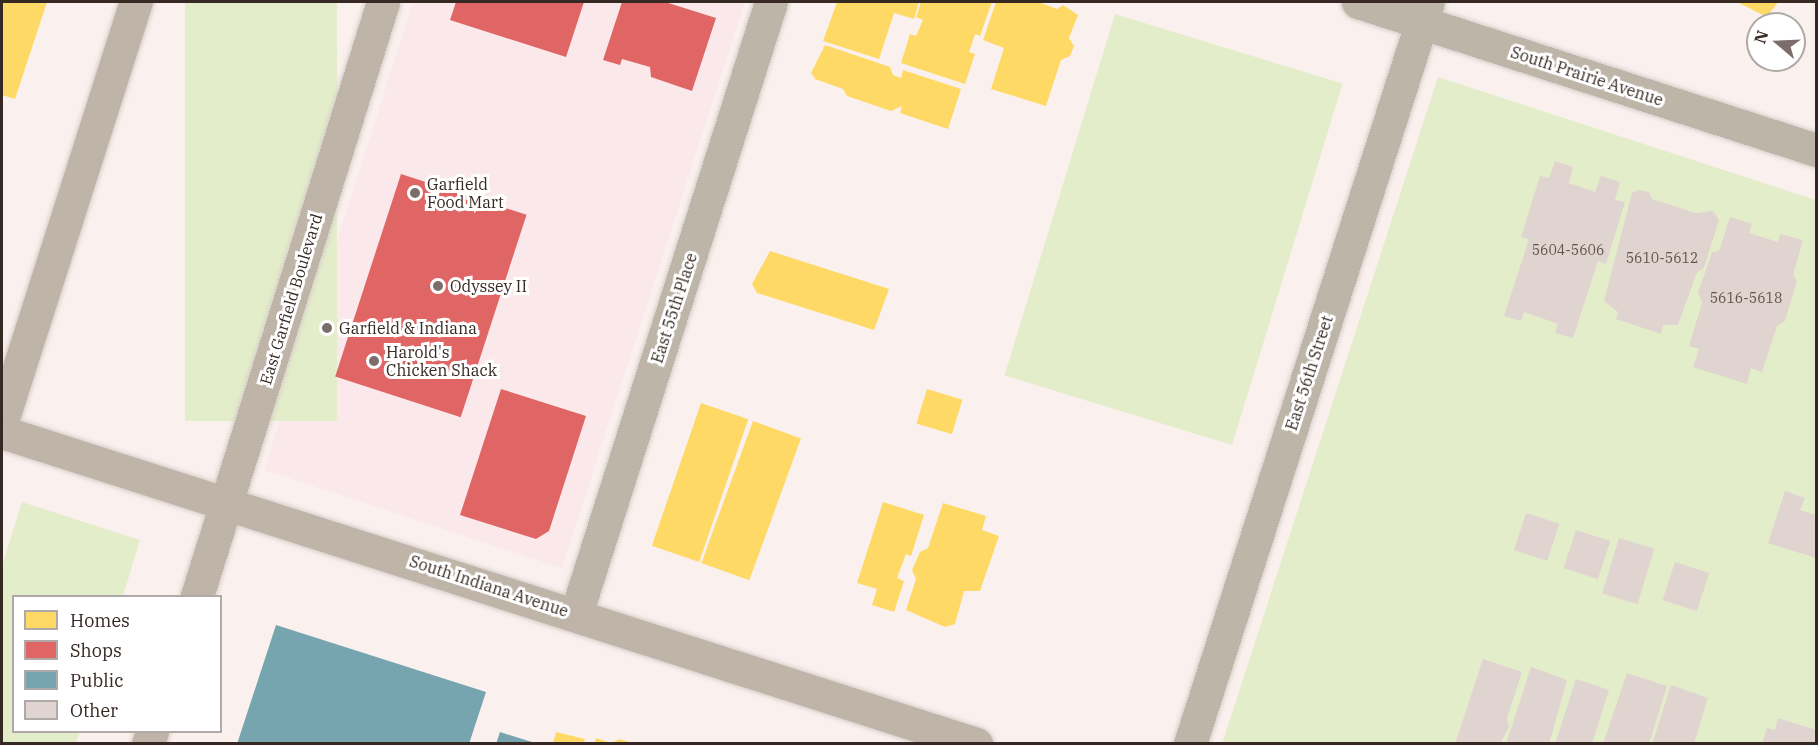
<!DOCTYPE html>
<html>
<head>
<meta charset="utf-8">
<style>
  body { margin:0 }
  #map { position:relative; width:1818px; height:745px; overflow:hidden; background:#faf1ee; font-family:"IBM Plex Serif",serif }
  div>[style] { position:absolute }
  .commercial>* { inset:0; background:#fbe8eb }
  .green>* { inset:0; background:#e4edca; transform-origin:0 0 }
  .homes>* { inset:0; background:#ffd966; transform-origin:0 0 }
  .shops>* { inset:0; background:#e06666; transform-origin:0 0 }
  .public>* { inset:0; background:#76a5af }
  .building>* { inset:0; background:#e0d4d0; transform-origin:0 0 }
  .roads { filter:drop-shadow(0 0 2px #d6ceca) drop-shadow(0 0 2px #d6ceca) }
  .street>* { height:33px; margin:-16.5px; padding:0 16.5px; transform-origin:16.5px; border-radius:16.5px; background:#beb5a9 }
  .secondary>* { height:33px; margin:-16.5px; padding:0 16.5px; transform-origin:16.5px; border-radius:16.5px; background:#beb5a8 }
  .dots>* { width:16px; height:16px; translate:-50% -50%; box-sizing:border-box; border:3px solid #fff; border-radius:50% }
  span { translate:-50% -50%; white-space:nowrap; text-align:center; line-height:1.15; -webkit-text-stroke:6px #fff; paint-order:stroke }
  .number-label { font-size:14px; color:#60534e }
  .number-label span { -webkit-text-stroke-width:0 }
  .street-label { font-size:16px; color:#362823 }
  .poi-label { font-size:16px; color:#362823 }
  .left { translate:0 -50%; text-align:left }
  .frame { position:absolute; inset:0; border:3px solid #362823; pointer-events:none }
  .legend { position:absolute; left:12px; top:595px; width:210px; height:138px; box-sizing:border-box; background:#fff; border:2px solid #afa9a7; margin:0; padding:8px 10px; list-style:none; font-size:18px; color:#362823 }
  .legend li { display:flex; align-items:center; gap:12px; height:30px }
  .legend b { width:30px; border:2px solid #afa9a7 }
  .north { position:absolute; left:1746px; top:12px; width:60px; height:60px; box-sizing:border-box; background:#fff; border:2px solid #afa9a7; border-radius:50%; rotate:289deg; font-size:16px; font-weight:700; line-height:24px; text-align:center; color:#362823 }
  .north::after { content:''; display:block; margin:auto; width:21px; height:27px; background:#7b6e6a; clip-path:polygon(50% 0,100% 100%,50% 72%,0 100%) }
</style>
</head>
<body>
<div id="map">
  <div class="commercial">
    <i style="clip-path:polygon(413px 2px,745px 2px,562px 568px,264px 470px)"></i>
  </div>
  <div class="green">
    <i style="left:185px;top:2px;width:152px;height:419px"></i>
    <i style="left:1115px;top:14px;width:238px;height:378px;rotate:17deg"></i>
    <i style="clip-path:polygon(1438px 77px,1816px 200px,1816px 743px,1222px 744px)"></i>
    <i style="clip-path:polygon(22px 502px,140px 540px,123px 596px,14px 596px,14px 732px,80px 732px,76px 743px,2px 743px,2px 566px)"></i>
  </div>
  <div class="homes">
    <i style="clip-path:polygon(2px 2px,47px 2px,15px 99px,2px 95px)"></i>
    <i style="clip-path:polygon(837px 2px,919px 2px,914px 19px,894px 13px,879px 59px,823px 41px)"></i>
    <i style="clip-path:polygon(921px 2px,992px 2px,980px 36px,975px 34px,969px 52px,975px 54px,965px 84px,901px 63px,910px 34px,916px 36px,923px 20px,916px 17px)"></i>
    <i style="clip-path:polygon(996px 2px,1038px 2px,1057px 9px,1063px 5px,1078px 15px,1069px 38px,1074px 46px,1070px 56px,1061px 60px,1046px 106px,991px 89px,1004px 48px,983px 40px)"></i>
    <i style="clip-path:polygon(1737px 2px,1778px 2px,1767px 17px)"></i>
    <i style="clip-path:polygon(825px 45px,890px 67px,893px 75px,901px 78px,903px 70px,961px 89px,948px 129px,900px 113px,902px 106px,891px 111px,847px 96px,843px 89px,815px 79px,811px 73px)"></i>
    <i style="clip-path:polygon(770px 251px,889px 289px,874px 330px,757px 293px,752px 284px)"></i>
    <i style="left:927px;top:389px;width:37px;height:36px;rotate:17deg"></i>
    <i style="left:701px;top:403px;width:50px;height:151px;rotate:19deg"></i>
    <i style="left:753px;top:421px;width:51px;height:151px;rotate:20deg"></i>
    <i style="clip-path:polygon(883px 502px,924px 515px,911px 556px,906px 554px,897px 578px,904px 581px,894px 612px,872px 605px,877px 589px,857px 583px)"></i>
    <i style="clip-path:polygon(943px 503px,986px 516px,982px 530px,999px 536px,980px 591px,964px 591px,955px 624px,945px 627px,906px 610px,916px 579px,912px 570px,920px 552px,928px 548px)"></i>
    <i style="clip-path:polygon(556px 732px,585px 739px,583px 744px,553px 744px)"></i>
    <i style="clip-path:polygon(596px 738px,611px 743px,620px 739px,632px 743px,632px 744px,594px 744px)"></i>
  </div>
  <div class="shops">
    <i style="clip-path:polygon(456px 2px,584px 2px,566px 57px,450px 20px)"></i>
    <i style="clip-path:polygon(622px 2px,665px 2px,716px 18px,692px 91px,651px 77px,650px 67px,622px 59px,620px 65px,603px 60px)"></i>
    <i style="left:401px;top:174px;width:132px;height:213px;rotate:18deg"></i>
    <i style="clip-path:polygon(501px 389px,586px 416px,549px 531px,536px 539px,460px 515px)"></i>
  </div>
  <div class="public">
    <i style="clip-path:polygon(276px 625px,486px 692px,469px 744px,237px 744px)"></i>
    <i style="clip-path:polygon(500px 732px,535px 743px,535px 744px,496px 744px)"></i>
  </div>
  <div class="building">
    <i style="clip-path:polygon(1555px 161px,1573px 167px,1569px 183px,1595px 192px,1601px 176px,1620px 182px,1615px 200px,1625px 202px,1606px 264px,1598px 261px,1573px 338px,1555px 333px,1558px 324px,1524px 312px,1521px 321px,1504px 316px,1529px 239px,1521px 237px,1540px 176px,1549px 178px)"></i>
    <i style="clip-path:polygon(1639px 190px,1649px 192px,1652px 199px,1696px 213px,1713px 211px,1719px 220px,1704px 268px,1697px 272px,1678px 325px,1663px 325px,1661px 334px,1616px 319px,1618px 312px,1604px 301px,1632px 193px)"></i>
    <i style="clip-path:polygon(1730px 217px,1752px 224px,1749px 233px,1778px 242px,1780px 234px,1803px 240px,1793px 275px,1797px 281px,1785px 321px,1777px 326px,1762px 372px,1751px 368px,1747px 384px,1693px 367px,1699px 349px,1689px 346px,1702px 303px,1698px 293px,1712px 252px,1719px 251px)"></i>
    <i style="clip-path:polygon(1785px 491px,1805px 498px,1800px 510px,1816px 515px,1816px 558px,1768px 543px)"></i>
    <i style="left:1526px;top:513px;width:35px;height:39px;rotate:18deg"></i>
    <i style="left:1576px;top:530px;width:36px;height:40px;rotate:18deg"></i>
    <i style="left:1619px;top:538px;width:37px;height:58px;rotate:17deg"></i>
    <i style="left:1675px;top:562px;width:36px;height:40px;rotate:18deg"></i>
    <i style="clip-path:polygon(1483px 659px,1522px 672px,1507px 718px,1509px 727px,1500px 744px,1455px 744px)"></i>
    <i style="clip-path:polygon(1531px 667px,1567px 680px,1549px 744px,1506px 744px)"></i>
    <i style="clip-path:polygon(1627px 673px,1667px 686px,1649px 744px,1603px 744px)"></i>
    <i style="clip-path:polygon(1576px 679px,1609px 690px,1592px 744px,1555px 744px)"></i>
    <i style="clip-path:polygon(1671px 685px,1708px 698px,1694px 744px,1652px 744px)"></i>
    <i style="clip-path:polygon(1778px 718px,1816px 730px,1816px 744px,1762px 744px,1767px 728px,1775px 730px)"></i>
  </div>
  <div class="roads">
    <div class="street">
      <i style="left:1358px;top:2px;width:481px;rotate:17.9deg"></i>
      <i style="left:576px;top:614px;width:642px;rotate:-72.33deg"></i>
      <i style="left:1190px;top:744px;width:779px;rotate:-72.22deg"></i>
    </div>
    <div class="secondary">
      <i style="left:2px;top:421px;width:440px;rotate:-72.3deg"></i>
      <i style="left:2px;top:432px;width:1023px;rotate:17.76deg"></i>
      <i style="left:197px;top:596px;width:622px;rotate:-72.61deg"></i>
      <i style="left:148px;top:744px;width:13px;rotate:-72deg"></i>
    </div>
  </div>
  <div class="dots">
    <i style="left:415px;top:193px;background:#7b6e6a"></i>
    <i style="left:438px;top:286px;background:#7b6e6a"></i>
    <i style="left:327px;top:328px;background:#7b6e6a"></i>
    <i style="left:374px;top:361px;background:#7b6e6a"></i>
  </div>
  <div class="number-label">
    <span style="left:1568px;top:250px">5604-5606</span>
    <span style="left:1662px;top:258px">5610-5612</span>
    <span style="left:1746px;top:298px">5616-5618</span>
  </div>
  <div class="street-label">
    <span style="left:1587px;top:76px;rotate:18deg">South Prairie Avenue</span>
    <span style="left:291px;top:299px;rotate:-73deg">East Garfield Boulevard</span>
    <span style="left:674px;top:308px;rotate:-72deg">East 55th Place</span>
    <span style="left:1309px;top:373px;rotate:-72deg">East 56th Street</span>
    <span style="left:489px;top:586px;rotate:18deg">South Indiana Avenue</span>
  </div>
  <div class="poi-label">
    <span class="left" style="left:427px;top:193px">Garfield<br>Food Mart</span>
    <span class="left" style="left:450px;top:286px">Odyssey II</span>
    <span class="left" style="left:339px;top:328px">Garfield &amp; Indiana</span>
    <span class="left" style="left:386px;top:361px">Harold's<br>Chicken Shack</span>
  </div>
  <div class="frame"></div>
  <ul class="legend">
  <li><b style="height:16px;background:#ffd966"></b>Homes</li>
  <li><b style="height:16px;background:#e06666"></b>Shops</li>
  <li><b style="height:16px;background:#76a5af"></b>Public</li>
  <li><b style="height:16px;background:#e0d4d0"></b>Other</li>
  </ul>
  <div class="north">N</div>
</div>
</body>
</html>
